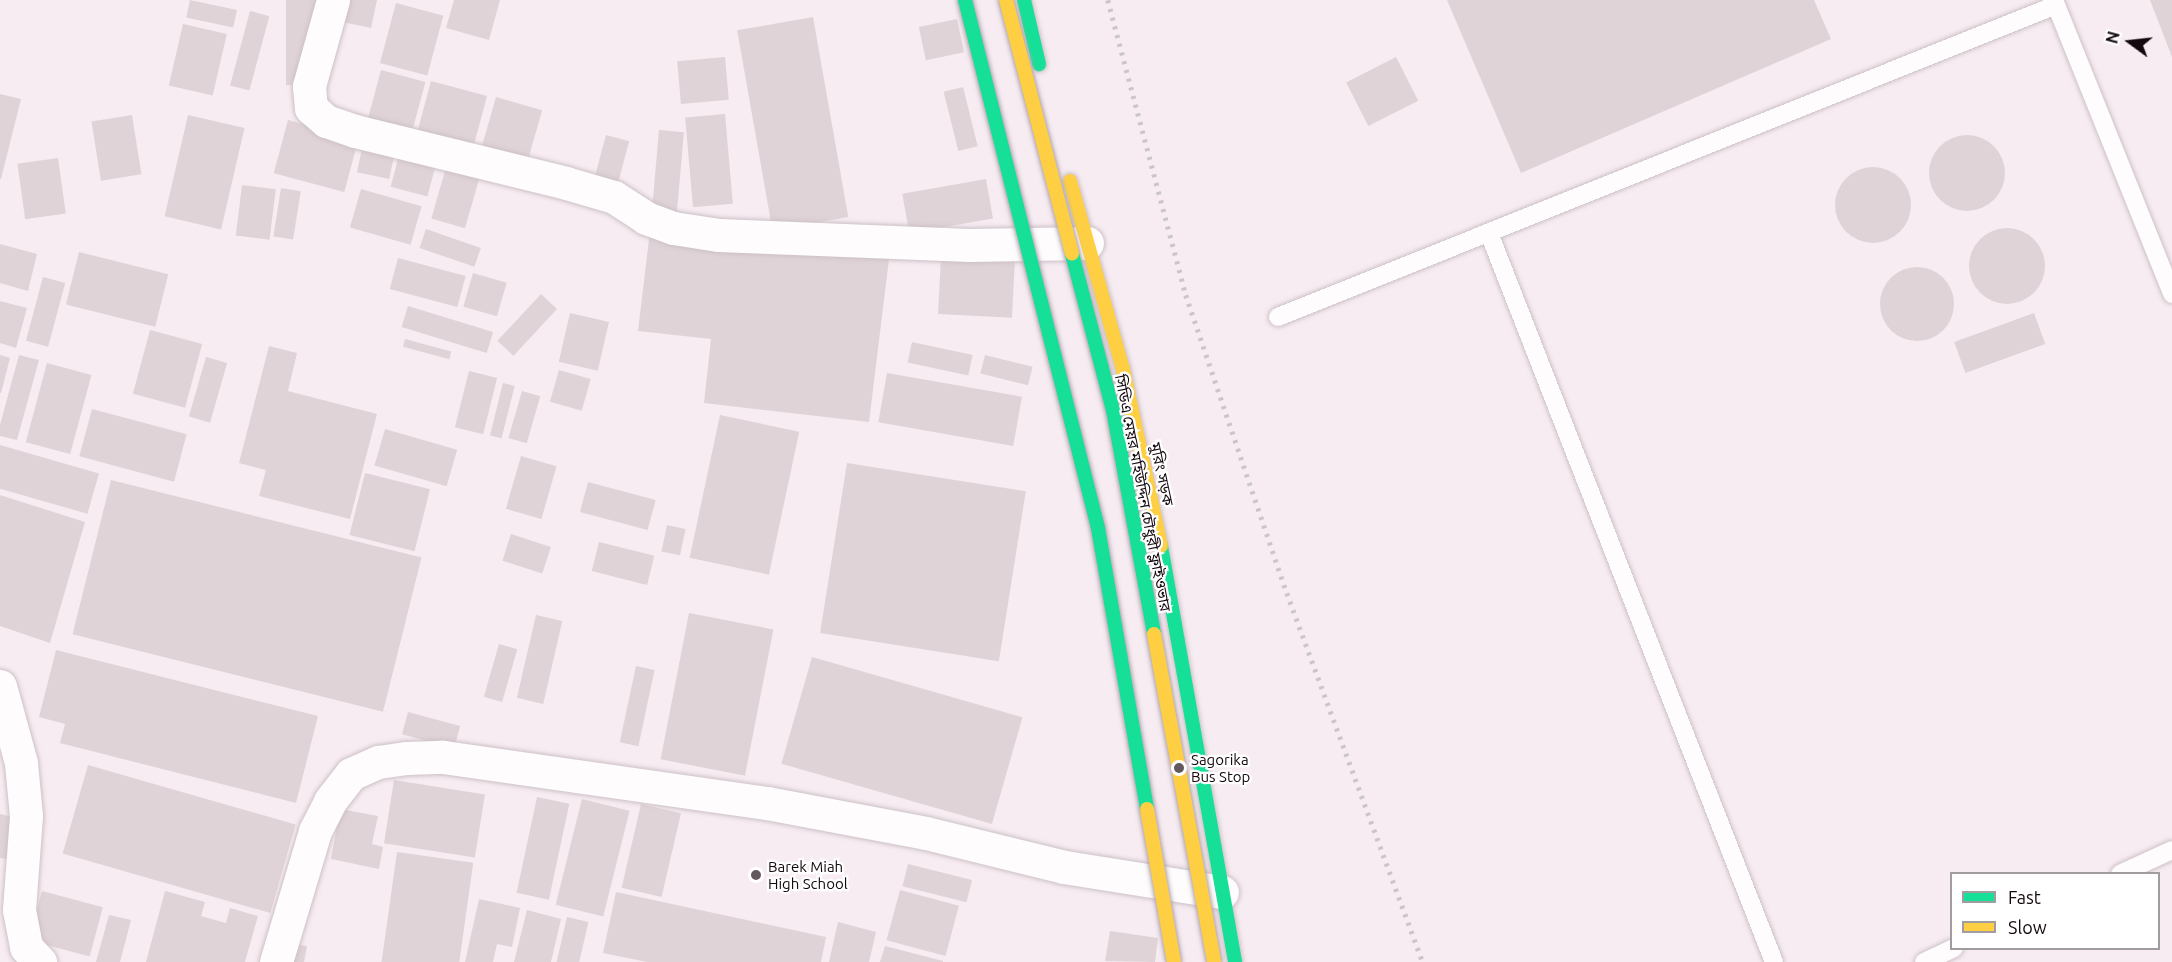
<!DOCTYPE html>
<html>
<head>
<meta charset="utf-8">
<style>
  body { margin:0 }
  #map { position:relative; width:2172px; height:962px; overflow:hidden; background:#f7ecf2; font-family:Ubuntu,"Noto Sans Bengali",sans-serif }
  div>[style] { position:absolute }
  .building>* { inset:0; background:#dfd3d7; transform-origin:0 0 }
  .round { border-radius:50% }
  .roads { filter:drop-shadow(0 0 2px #ccc1c7) drop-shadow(0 0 2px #ccc1c7) }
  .lane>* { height:18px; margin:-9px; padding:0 9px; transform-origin:9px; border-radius:9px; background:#fefcfd }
  .street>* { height:33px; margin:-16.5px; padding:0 16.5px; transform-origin:16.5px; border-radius:16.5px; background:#fefcfd }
  .fast>* { height:14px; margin:-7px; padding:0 7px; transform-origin:7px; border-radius:7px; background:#16e098 }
  .slow>* { height:14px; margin:-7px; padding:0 7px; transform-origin:7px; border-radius:7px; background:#ffcf43 }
  .rail>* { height:4.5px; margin-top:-2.25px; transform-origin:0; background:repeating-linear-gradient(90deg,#c9c6c8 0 3px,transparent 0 9px) }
  .bridges { filter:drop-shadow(0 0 2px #b2a6b0) drop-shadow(0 0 2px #b2a6b0) }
  .fast-bridge>* { height:14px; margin:-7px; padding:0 7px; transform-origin:7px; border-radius:7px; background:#16e098 }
  .slow-bridge>* { height:14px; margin:-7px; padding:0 7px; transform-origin:7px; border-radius:7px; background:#ffcf43 }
  .dots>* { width:16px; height:16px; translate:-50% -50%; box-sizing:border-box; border:3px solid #fff; border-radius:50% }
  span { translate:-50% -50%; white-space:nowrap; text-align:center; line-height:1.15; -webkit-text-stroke:4.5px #fff; paint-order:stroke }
  .street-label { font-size:15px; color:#13080e }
  .poi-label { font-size:15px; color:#13080e }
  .left { translate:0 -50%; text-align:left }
  .legend { position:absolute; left:1950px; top:872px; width:210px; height:78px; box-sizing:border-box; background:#fff; border:2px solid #a19c9f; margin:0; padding:8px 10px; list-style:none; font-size:18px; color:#13080e }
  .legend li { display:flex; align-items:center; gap:12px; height:30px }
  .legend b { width:30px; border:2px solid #a19c9f }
  .north { position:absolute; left:2100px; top:12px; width:60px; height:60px; -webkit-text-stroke:4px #fff; paint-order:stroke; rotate:285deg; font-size:16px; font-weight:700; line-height:24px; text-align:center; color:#13080e }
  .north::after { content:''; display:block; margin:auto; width:21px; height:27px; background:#13080e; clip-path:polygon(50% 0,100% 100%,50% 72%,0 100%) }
</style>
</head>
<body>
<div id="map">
  <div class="building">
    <i style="left:190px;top:0;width:48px;height:18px;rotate:12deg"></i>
    <i style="left:286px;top:0;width:34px;height:85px"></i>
    <i style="clip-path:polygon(337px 0,377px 0,371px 28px,333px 20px)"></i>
    <i style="clip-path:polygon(454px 0,500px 0,489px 40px,446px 28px)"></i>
    <i style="clip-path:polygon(1447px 0,1814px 0,1831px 39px,1521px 173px)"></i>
    <i style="clip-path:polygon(2150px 0,2172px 0,2172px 57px)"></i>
    <i style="left:396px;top:3px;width:49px;height:62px;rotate:15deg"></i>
    <i style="left:250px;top:11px;width:20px;height:77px;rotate:15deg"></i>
    <i style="left:813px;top:17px;width:203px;height:77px;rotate:80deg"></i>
    <i style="left:957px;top:19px;width:34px;height:39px;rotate:78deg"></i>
    <i style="left:183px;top:24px;width:45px;height:63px;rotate:13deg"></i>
    <i style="left:725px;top:57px;width:43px;height:48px;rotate:85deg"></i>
    <i style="left:1396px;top:57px;width:49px;height:56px;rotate:63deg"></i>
    <i style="left:381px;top:70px;width:46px;height:60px;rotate:15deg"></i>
    <i style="left:431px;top:81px;width:58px;height:57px;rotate:15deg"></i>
    <i style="left:963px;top:87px;width:61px;height:20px;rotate:76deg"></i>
    <i style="clip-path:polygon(0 94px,21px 99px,1px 179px,0 179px)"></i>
    <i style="left:496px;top:97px;width:48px;height:54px;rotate:16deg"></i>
    <i style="left:725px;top:114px;width:90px;height:40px;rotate:85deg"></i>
    <i style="left:132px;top:115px;width:60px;height:41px;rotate:81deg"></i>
    <i style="left:188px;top:115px;width:58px;height:104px;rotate:13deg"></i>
    <i style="left:288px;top:120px;width:73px;height:55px;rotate:15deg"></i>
    <i style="left:659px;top:130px;width:25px;height:85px;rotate:5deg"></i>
    <i class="round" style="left:1929px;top:135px;width:76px;height:76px"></i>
    <i style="left:606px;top:135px;width:24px;height:45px;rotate:15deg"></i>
    <i style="left:364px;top:139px;width:33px;height:34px;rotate:12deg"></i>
    <i style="left:401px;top:148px;width:38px;height:40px;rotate:15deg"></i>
    <i style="left:449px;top:157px;width:35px;height:64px;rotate:16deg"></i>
    <i style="left:58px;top:158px;width:56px;height:41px;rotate:82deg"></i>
    <i class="round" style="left:1835px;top:167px;width:76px;height:76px"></i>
    <i style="left:986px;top:179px;width:40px;height:85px;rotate:80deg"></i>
    <i style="left:242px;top:185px;width:34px;height:51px;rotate:7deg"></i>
    <i style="left:281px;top:188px;width:20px;height:49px;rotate:9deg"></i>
    <i style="left:361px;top:189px;width:63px;height:40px;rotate:16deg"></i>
    <i class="round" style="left:1969px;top:228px;width:76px;height:76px"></i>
    <i style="left:426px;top:229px;width:58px;height:20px;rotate:19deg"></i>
    <i style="clip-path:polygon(650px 231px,889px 259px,869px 422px,704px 403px,711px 339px,638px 331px)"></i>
    <i style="clip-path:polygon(0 244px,37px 254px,28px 291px,0 283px)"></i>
    <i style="left:79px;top:252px;width:92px;height:54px;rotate:14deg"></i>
    <i style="left:941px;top:257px;width:74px;height:57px;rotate:3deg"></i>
    <i style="left:398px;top:258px;width:70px;height:32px;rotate:15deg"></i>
    <i class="round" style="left:1880px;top:267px;width:74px;height:74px"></i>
    <i style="left:473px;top:273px;width:35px;height:35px;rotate:16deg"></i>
    <i style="left:43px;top:277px;width:23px;height:66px;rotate:15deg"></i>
    <i style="left:541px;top:294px;width:22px;height:64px;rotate:43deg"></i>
    <i style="clip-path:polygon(0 301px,27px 308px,16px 348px,0 343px)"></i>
    <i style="left:408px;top:306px;width:89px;height:22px;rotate:17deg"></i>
    <i style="left:570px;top:313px;width:40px;height:50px;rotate:13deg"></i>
    <i style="left:2034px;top:313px;width:33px;height:85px;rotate:70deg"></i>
    <i style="left:150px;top:330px;width:54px;height:66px;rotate:15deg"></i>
    <i style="left:405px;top:339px;width:48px;height:8px;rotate:15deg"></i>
    <i style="left:912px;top:342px;width:62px;height:21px;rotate:12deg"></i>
    <i style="clip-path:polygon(269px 346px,297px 353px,288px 391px,377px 414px,350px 519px,259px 496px,266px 470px,239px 463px)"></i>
    <i style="clip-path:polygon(0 355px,10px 358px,1px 393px,0 393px)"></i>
    <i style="clip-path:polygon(19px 355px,39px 360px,17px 440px,0 436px,0 425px)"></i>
    <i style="left:985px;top:355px;width:49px;height:19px;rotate:14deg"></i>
    <i style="left:206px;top:357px;width:22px;height:62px;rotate:16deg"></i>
    <i style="left:47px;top:363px;width:46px;height:82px;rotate:15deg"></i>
    <i style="left:559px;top:370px;width:33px;height:33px;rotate:16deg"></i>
    <i style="left:469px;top:371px;width:29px;height:58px;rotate:14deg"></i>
    <i style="left:887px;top:373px;width:137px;height:50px;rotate:10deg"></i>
    <i style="left:503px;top:383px;width:12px;height:54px;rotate:14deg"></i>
    <i style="left:522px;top:391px;width:19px;height:49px;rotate:16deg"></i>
    <i style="left:92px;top:409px;width:98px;height:49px;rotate:15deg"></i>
    <i style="left:720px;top:415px;width:81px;height:146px;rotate:12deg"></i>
    <i style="left:385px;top:429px;width:75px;height:38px;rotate:16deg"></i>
    <i style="left:0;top:445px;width:103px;height:42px;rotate:16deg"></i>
    <i style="left:521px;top:456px;width:37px;height:55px;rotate:16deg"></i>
    <i style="left:847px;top:463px;width:181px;height:172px;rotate:9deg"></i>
    <i style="left:365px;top:473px;width:67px;height:64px;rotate:14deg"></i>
    <i style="left:111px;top:480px;width:320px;height:159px;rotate:14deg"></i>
    <i style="left:588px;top:482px;width:70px;height:31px;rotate:15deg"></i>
    <i style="clip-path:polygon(0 495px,85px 522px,50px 643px,0 626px)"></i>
    <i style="left:667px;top:525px;width:19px;height:27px;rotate:12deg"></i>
    <i style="left:511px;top:534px;width:42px;height:28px;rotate:18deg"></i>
    <i style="left:599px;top:542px;width:57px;height:30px;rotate:14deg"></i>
    <i style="left:689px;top:613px;width:86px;height:149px;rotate:11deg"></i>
    <i style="left:536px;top:615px;width:27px;height:85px;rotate:13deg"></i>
    <i style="left:499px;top:644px;width:19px;height:55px;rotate:16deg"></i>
    <i style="clip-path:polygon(56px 650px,318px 716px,296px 803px,60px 743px,65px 724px,39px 717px)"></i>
    <i style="left:812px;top:657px;width:219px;height:111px;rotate:16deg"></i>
    <i style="left:636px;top:666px;width:19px;height:78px;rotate:12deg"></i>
    <i style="left:408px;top:712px;width:54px;height:23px;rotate:15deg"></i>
    <i style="left:88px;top:765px;width:216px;height:92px;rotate:16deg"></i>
    <i style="left:394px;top:780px;width:92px;height:64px;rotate:9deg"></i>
    <i style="left:537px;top:797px;width:33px;height:98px;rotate:12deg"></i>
    <i style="left:582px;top:799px;width:49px;height:109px;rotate:14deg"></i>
    <i style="left:641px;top:804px;width:41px;height:86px;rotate:13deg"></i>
    <i style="clip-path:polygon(340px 809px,378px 816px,372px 844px,383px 847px,379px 869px,331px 859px)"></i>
    <i style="clip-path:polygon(0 814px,17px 818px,8px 859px,0 858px)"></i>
    <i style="left:397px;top:852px;width:77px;height:111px;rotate:8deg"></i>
    <i style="left:908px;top:864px;width:66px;height:23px;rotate:14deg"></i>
    <i style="left:900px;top:890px;width:61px;height:52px;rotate:15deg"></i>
    <i style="left:42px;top:891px;width:63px;height:51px;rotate:15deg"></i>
    <i style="clip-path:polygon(165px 891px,205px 902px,201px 916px,226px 923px,230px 908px,258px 916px,245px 962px,146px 962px)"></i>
    <i style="clip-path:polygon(616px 892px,826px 937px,821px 962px,647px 962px,603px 953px)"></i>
    <i style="clip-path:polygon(479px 899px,520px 908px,512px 947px,497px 944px,493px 962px,465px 962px)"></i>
    <i style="clip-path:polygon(527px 910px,561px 919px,551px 962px,514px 962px)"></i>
    <i style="clip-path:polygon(109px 915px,131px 920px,120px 962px,96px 962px)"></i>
    <i style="left:567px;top:917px;width:22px;height:46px;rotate:13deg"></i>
    <i style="clip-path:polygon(838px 922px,876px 932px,869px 962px,829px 962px)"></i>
    <i style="clip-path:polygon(1110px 931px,1158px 938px,1155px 962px,1105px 961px)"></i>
    <i style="clip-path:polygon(284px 943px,307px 946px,304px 962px,280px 962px)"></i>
    <i style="clip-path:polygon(885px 946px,943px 961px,943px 962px,880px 962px)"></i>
  </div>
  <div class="roads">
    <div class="lane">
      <i style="left:2054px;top:0;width:317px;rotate:68.1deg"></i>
      <i style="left:1489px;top:233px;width:783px;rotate:68.65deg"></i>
      <i style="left:1278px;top:317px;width:838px;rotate:-21.85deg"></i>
      <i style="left:2120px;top:874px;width:57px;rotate:-24.8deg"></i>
      <i style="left:1924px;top:962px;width:33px;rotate:-25deg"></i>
    </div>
    <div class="street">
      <i style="left:333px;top:0;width:89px;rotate:105.6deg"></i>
      <i style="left:309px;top:86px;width:22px;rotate:85deg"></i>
      <i style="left:311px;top:108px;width:20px;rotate:41deg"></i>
      <i style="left:326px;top:121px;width:31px;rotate:19deg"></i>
      <i style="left:355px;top:131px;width:217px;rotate:13.8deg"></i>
      <i style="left:566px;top:183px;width:50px;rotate:16.3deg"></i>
      <i style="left:614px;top:197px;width:38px;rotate:33deg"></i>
      <i style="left:646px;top:218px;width:29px;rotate:20deg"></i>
      <i style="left:673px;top:228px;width:47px;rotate:8.7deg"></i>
      <i style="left:719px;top:235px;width:250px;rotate:2.3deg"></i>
      <i style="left:969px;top:245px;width:118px;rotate:-1deg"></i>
      <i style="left:0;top:686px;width:80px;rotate:74.7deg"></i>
      <i style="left:21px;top:763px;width:53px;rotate:84.6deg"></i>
      <i style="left:26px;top:816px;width:94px;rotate:94.3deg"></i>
      <i style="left:19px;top:910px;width:38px;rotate:79deg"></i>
      <i style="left:26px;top:947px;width:21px;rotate:47deg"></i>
      <i style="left:276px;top:962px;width:137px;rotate:-73.4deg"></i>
      <i style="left:315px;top:831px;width:34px;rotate:-63deg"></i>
      <i style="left:330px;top:801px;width:34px;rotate:-52deg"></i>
      <i style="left:351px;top:774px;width:30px;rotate:-24deg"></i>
      <i style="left:378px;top:762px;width:29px;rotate:-8deg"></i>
      <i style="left:407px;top:758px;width:36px;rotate:-2deg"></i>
      <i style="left:443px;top:757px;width:327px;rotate:8.1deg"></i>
      <i style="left:767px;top:803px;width:162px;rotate:10.7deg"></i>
      <i style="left:926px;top:833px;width:142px;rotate:13.8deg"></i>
      <i style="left:1064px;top:867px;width:160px;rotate:9deg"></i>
    </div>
    <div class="fast">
      <i style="left:1024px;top:0;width:66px;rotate:76.8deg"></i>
      <i style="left:1161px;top:546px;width:423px;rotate:79.9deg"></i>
    </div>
    <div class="slow">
      <i style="left:1070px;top:181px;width:195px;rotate:74.3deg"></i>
      <i style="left:1123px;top:369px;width:181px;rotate:77.9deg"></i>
    </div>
  </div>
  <div class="rail">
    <i style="left:1108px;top:0;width:305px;rotate:75.2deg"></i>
    <i style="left:1186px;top:295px;width:315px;rotate:71.3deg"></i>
    <i style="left:1287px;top:593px;width:393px;rotate:69.8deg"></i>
  </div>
  <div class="bridges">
    <div class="fast-bridge">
      <i style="left:965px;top:0;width:544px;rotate:75.86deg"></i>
      <i style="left:1098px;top:528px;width:285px;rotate:80.1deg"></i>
      <i style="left:1072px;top:254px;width:161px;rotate:75.3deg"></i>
      <i style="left:1113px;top:410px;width:228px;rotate:79.6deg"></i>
    </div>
    <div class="slow-bridge">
      <i style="left:1006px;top:0;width:262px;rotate:75.4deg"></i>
      <i style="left:1154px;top:634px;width:333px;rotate:79.6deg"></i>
      <i style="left:1147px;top:809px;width:155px;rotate:80deg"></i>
    </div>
  </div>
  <div class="dots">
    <i style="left:1179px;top:768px;background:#63585e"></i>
    <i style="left:756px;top:875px;background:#63585e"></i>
  </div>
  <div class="street-label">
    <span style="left:1162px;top:474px;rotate:78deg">মুরিং সড়ক</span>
    <span style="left:1143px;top:493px;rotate:79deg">সিডিএ মেয়র মহিউদ্দিন চৌধুরী ফ্লাইওভার</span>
  </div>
  <div class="poi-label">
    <span class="left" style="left:1191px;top:768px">Sagorika<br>Bus Stop</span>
    <span class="left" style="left:768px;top:875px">Barek Miah<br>High School</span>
  </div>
  <ul class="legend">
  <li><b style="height:8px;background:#16e098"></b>Fast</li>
  <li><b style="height:8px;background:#ffcf43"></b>Slow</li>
  </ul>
  <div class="north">N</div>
</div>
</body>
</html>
